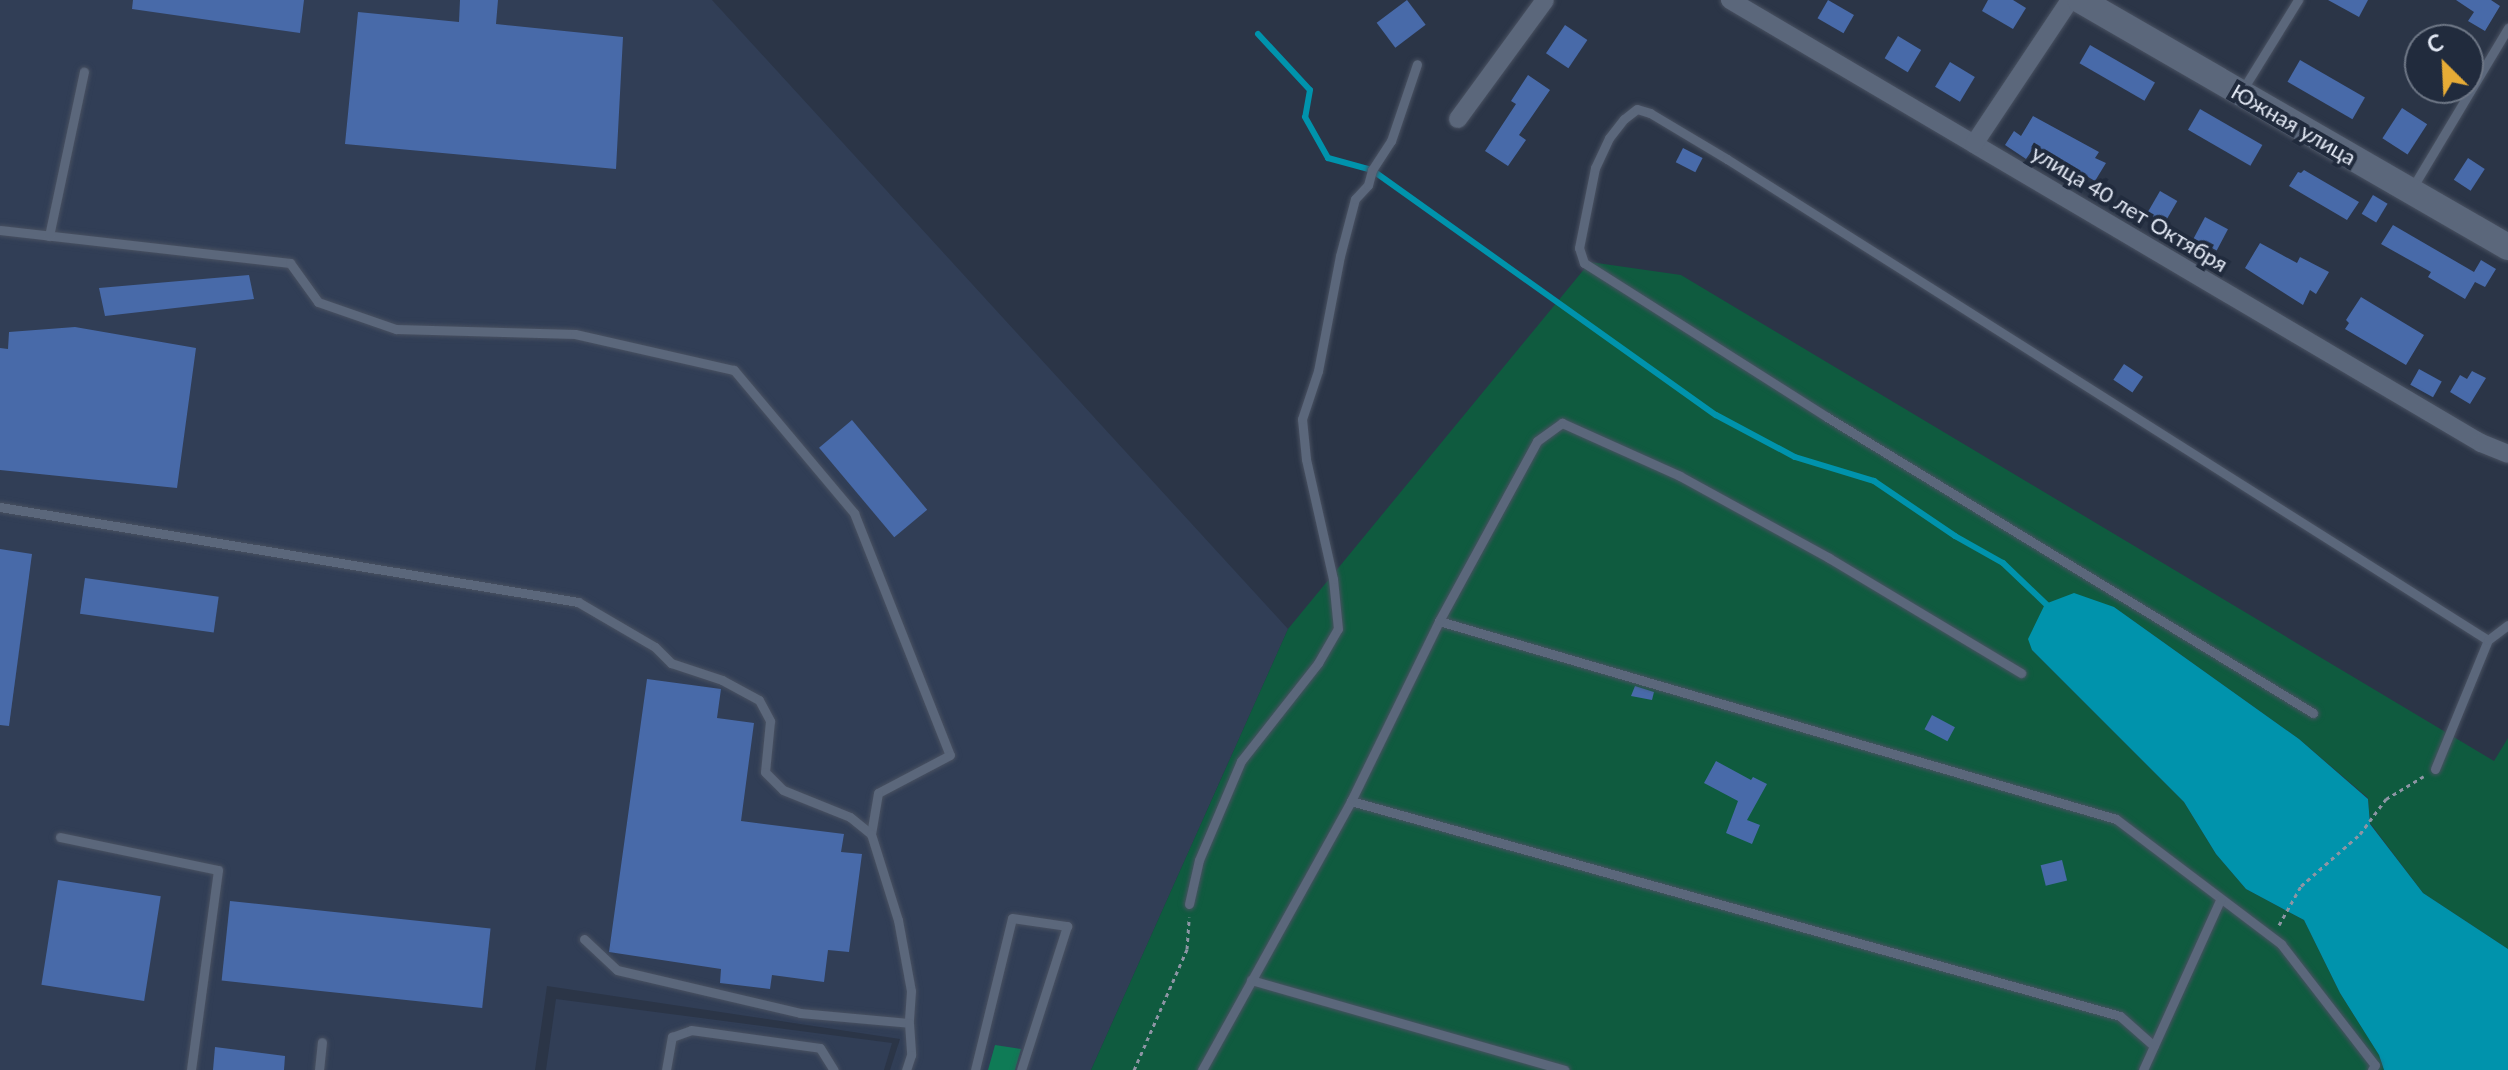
<!DOCTYPE html>
<html>
<head>
<meta charset="utf-8">
<style>
  body { margin:0 }
  #map { position:relative; width:2508px; height:1070px; overflow:hidden; background:#2b3547; font-family:Lato,sans-serif }
  div>[style] { position:absolute }
  .built>* { inset:0; background:#313e56 }
  .green>* { inset:0; background:#0f5b3f }
  .forest>* { inset:0; background:#0f7b56 }
  .water>* { inset:0; background:#0093ac }
  .stream>* { height:6px; margin:-3px; padding:0 3px; transform-origin:3px; border-radius:3px; background:#0093ac }
  .building>* { inset:0; background:#486aa9; transform-origin:0 0 }
  .path>* { height:3px; margin-top:-1.5px; transform-origin:0; background:repeating-linear-gradient(90deg,#8d95a4 0 4px,transparent 0 8px) }
  .roads { filter:drop-shadow(0 0 2px #495161) drop-shadow(0 0 2px #495161) }
  .lane>* { height:9px; margin:-4.5px; padding:0 4.5px; transform-origin:4.5px; border-radius:4.5px; background:#5b677b }
  .street>* { height:18px; margin:-9px; padding:0 9px; transform-origin:9px; border-radius:9px; background:#5b677b }
  .secondary>* { height:26px; margin:-13px; padding:0 13px; transform-origin:13px; border-radius:13px; background:#5b677b }
  span { translate:-50% -50%; white-space:nowrap; text-align:center; line-height:1.15; -webkit-text-stroke:8px #212b3d; paint-order:stroke }
  .street-label { font-size:22px; color:#e2e8f4 }
  .north { position:absolute; left:2404px; top:24px; width:80px; height:80px; box-sizing:border-box; background:#212b3d; border:2px solid #6e7786; border-radius:50%; rotate:336deg; font-size:22px; font-weight:700; line-height:32px; text-align:center; color:#e2e8f4 }
  .north::after { content:''; display:block; margin:auto; width:28px; height:36px; background:#e7ac36; clip-path:polygon(50% 0,100% 100%,50% 72%,0 100%) }
</style>
</head>
<body>
<div id="map">
  <div class="built">
    <i style="clip-path:polygon(0 0,712px 0,1288px 629px,1091px 1070px,890px 1070px,900px 1039px,547px 986px,535px 1070px,0 1070px)"></i>
    <i style="clip-path:polygon(556px 999px,892px 1043px,884px 1070px,546px 1070px)"></i>
  </div>
  <div class="green">
    <i style="clip-path:polygon(1590px 262px,1681px 275px,2494px 761px,2508px 738px,2508px 949px,2423px 893px,2370px 823px,2368px 798px,2299px 739px,2114px 607px,2032px 650px,2184px 802px,2216px 854px,2246px 889px,2304px 920px,2340px 993px,2379px 1055px,2384px 1070px,1091px 1070px,1288px 629px)"></i>
  </div>
  <div class="forest">
    <i style="clip-path:polygon(995px 1045px,1021px 1049px,1015px 1070px,988px 1070px)"></i>
  </div>
  <div class="water">
    <i style="clip-path:polygon(2074px 593px,2114px 607px,2299px 739px,2368px 799px,2370px 824px,2423px 893px,2508px 949px,2508px 1070px,2384px 1070px,2379px 1055px,2340px 993px,2304px 920px,2246px 889px,2216px 854px,2184px 802px,2032px 650px,2028px 639px,2045px 604px)"></i>
  </div>
  <div class="stream">
    <i style="left:1258px;top:34px;width:76px;rotate:47.1deg"></i>
    <i style="left:1310px;top:90px;width:27px;rotate:100deg"></i>
    <i style="left:1305px;top:117px;width:47px;rotate:60.7deg"></i>
    <i style="left:1328px;top:158px;width:46px;rotate:15.3deg"></i>
    <i style="left:1372px;top:170px;width:422px;rotate:35.5deg"></i>
    <i style="left:1716px;top:415px;width:89px;rotate:28deg"></i>
    <i style="left:1795px;top:457px;width:83px;rotate:16.9deg"></i>
    <i style="left:1874px;top:481px;width:98px;rotate:34.2deg"></i>
    <i style="left:1955px;top:536px;width:55px;rotate:29.4deg"></i>
    <i style="left:2003px;top:563px;width:64px;rotate:43.7deg"></i>
  </div>
  <div class="building">
    <i style="clip-path:polygon(133px 0,304px 0,300px 33px,132px 9px)"></i>
    <i style="clip-path:polygon(460px 0,498px 0,496px 24px,623px 37px,616px 169px,345px 144px,358px 12px,459px 22px)"></i>
    <i style="left:1407px;top:0;width:31px;height:38px;rotate:53deg"></i>
    <i style="left:1828px;top:0;width:30px;height:21px;rotate:30deg"></i>
    <i style="clip-path:polygon(1988px 0,2013px 0,2026px 8px,2013px 29px,1982px 11px)"></i>
    <i style="clip-path:polygon(2328px 0,2368px 0,2359px 17px)"></i>
    <i style="clip-path:polygon(2456px 0,2491px 0,2500px 6px,2485px 31px,2468px 21px,2474px 12px)"></i>
    <i style="left:1565px;top:25px;width:27px;height:34px;rotate:34deg"></i>
    <i style="left:1898px;top:36px;width:27px;height:26px;rotate:31deg"></i>
    <i style="left:2090px;top:45px;width:75px;height:21px;rotate:30deg"></i>
    <i style="left:2300px;top:60px;width:75px;height:25px;rotate:30deg"></i>
    <i style="left:1950px;top:62px;width:29px;height:29px;rotate:31deg"></i>
    <i style="clip-path:polygon(1528px 75px,1550px 90px,1519px 135px,1526px 140px,1508px 166px,1485px 151px,1516px 104px,1511px 101px)"></i>
    <i style="left:2402px;top:108px;width:30px;height:36px;rotate:33deg"></i>
    <i style="left:2200px;top:109px;width:72px;height:24px;rotate:30deg"></i>
    <i style="clip-path:polygon(2033px 116px,2099px 152px,2095px 158px,2106px 163px,2095px 181px,2035px 146px,2026px 159px,2005px 145px,2014px 131px,2021px 136px)"></i>
    <i style="left:1683px;top:148px;width:22px;height:16px;rotate:27deg"></i>
    <i style="left:2468px;top:158px;width:20px;height:26px;rotate:33deg"></i>
    <i style="clip-path:polygon(2304px 170px,2359px 202px,2347px 220px,2289px 186px,2298px 172px,2301px 173px)"></i>
    <i style="left:2160px;top:191px;width:20px;height:26px;rotate:30deg"></i>
    <i style="left:2373px;top:195px;width:17px;height:22px;rotate:31deg"></i>
    <i style="left:2205px;top:217px;width:26px;height:24px;rotate:28deg"></i>
    <i style="clip-path:polygon(2393px 225px,2474px 272px,2481px 260px,2496px 269px,2485px 287px,2475px 282px,2465px 299px,2428px 277px,2431px 272px,2381px 244px)"></i>
    <i style="clip-path:polygon(2260px 243px,2297px 263px,2300px 257px,2329px 272px,2316px 294px,2310px 290px,2303px 305px,2245px 268px)"></i>
    <i style="clip-path:polygon(249px 275px,254px 299px,105px 316px,99px 288px)"></i>
    <i style="clip-path:polygon(2361px 297px,2424px 335px,2406px 365px,2345px 329px,2349px 323px,2346px 320px)"></i>
    <i style="clip-path:polygon(75px 327px,196px 348px,177px 488px,0 470px,0 348px,8px 349px,9px 332px)"></i>
    <i style="left:2124px;top:364px;width:23px;height:19px;rotate:34deg"></i>
    <i style="left:2419px;top:369px;width:26px;height:18px;rotate:29deg"></i>
    <i style="clip-path:polygon(2472px 371px,2486px 378px,2470px 404px,2450px 392px,2460px 375px,2467px 379px)"></i>
    <i style="left:852px;top:420px;width:117px;height:43px;rotate:50deg"></i>
    <i style="clip-path:polygon(0 549px,32px 554px,9px 726px,0 725px)"></i>
    <i style="left:85px;top:578px;width:135px;height:36px;rotate:8deg"></i>
    <i style="clip-path:polygon(647px 679px,721px 689px,717px 718px,754px 723px,741px 821px,844px 834px,841px 852px,862px 854px,849px 952px,828px 950px,824px 982px,772px 975px,770px 989px,720px 983px,721px 969px,609px 952px)"></i>
    <i style="clip-path:polygon(1635px 686px,1654px 692px,1652px 700px,1631px 696px)"></i>
    <i style="left:1932px;top:715px;width:26px;height:16px;rotate:28deg"></i>
    <i style="clip-path:polygon(1716px 761px,1751px 780px,1753px 777px,1767px 784px,1747px 820px,1760px 825px,1752px 844px,1726px 833px,1738px 801px,1704px 783px)"></i>
    <i style="left:2062px;top:860px;width:21px;height:22px;rotate:76deg"></i>
    <i style="left:58px;top:880px;width:104px;height:106px;rotate:9deg"></i>
    <i style="left:230px;top:901px;width:262px;height:80px;rotate:6deg"></i>
    <i style="clip-path:polygon(215px 1047px,285px 1056px,284px 1070px,213px 1070px)"></i>
  </div>
  <div class="path">
    <i style="left:2279px;top:925px;width:45px;rotate:-60.6deg"></i>
    <i style="left:2301px;top:886px;width:79px;rotate:-41.4deg"></i>
    <i style="left:2360px;top:834px;width:44px;rotate:-53.4deg"></i>
    <i style="left:2386px;top:799px;width:44px;rotate:-31.2deg"></i>
    <i style="left:1134px;top:1070px;width:132px;rotate:-66.3deg"></i>
    <i style="left:1187px;top:949px;width:32px;rotate:-86deg"></i>
  </div>
  <div class="roads">
    <div class="lane">
      <i style="left:2243px;top:89px;width:105px;rotate:-58.3deg"></i>
      <i style="left:2411px;top:190px;width:189px;rotate:-59.1deg"></i>
      <i style="left:0;top:230px;width:292px;rotate:6.5deg"></i>
      <i style="left:290px;top:263px;width:48px;rotate:54.3deg"></i>
      <i style="left:318px;top:302px;width:83px;rotate:19.1deg"></i>
      <i style="left:396px;top:329px;width:179px;rotate:1.6deg"></i>
      <i style="left:575px;top:334px;width:163px;rotate:12.8deg"></i>
      <i style="left:734px;top:370px;width:187px;rotate:50deg"></i>
      <i style="left:854px;top:513px;width:260px;rotate:68.4deg"></i>
      <i style="left:950px;top:755px;width:81px;rotate:152.2deg"></i>
      <i style="left:878px;top:793px;width:42px;rotate:99.7deg"></i>
      <i style="left:49px;top:236px;width:168px;rotate:-78deg"></i>
      <i style="left:0;top:507px;width:586px;rotate:9.33deg"></i>
      <i style="left:578px;top:602px;width:89px;rotate:30.3deg"></i>
      <i style="left:655px;top:647px;width:23px;rotate:45deg"></i>
      <i style="left:671px;top:663px;width:54px;rotate:18.4deg"></i>
      <i style="left:722px;top:680px;width:42px;rotate:28.4deg"></i>
      <i style="left:759px;top:700px;width:24px;rotate:62deg"></i>
      <i style="left:770px;top:721px;width:51px;rotate:95.6deg"></i>
      <i style="left:765px;top:772px;width:25px;rotate:45deg"></i>
      <i style="left:783px;top:790px;width:72px;rotate:21.9deg"></i>
      <i style="left:850px;top:817px;width:27px;rotate:39deg"></i>
      <i style="left:871px;top:834px;width:90px;rotate:72.6deg"></i>
      <i style="left:898px;top:920px;width:72px;rotate:79.6deg"></i>
      <i style="left:911px;top:991px;width:32px;rotate:94deg"></i>
      <i style="left:1439px;top:621px;width:705px;rotate:16.3deg"></i>
      <i style="left:2116px;top:819px;width:207px;rotate:37.1deg"></i>
      <i style="left:2281px;top:944px;width:153px;rotate:52.2deg"></i>
      <i style="left:2375px;top:1065px;width:6px;rotate:121deg"></i>
      <i style="left:2313px;top:713px;width:569px;rotate:-148.66deg"></i>
      <i style="left:1827px;top:417px;width:288px;rotate:-147.6deg"></i>
      <i style="left:1584px;top:263px;width:16px;rotate:-108deg"></i>
      <i style="left:1579px;top:248px;width:82px;rotate:-78.7deg"></i>
      <i style="left:1595px;top:168px;width:33px;rotate:-65deg"></i>
      <i style="left:1609px;top:138px;width:24px;rotate:-52deg"></i>
      <i style="left:1624px;top:119px;width:16px;rotate:-38deg"></i>
      <i style="left:1637px;top:109px;width:14px;rotate:17deg"></i>
      <i style="left:1650px;top:113px;width:90px;rotate:30.9deg"></i>
      <i style="left:1727px;top:159px;width:900px;rotate:32.3deg"></i>
      <i style="left:2435px;top:769px;width:139px;rotate:-67.7deg"></i>
      <i style="left:2488px;top:640px;width:25px;rotate:-37deg"></i>
      <i style="left:1351px;top:801px;width:798px;rotate:15.62deg"></i>
      <i style="left:2120px;top:1016px;width:45px;rotate:41.4deg"></i>
      <i style="left:60px;top:837px;width:161px;rotate:11.8deg"></i>
      <i style="left:218px;top:870px;width:202px;rotate:97.7deg"></i>
      <i style="left:1189px;top:904px;width:45px;rotate:-77.2deg"></i>
      <i style="left:1199px;top:860px;width:108px;rotate:-67deg"></i>
      <i style="left:1241px;top:761px;width:125px;rotate:-51.8deg"></i>
      <i style="left:1318px;top:663px;width:39px;rotate:-60deg"></i>
      <i style="left:1338px;top:629px;width:50px;rotate:-95.7deg"></i>
      <i style="left:1333px;top:579px;width:123px;rotate:-102.7deg"></i>
      <i style="left:1306px;top:459px;width:40px;rotate:-95.7deg"></i>
      <i style="left:1302px;top:419px;width:51px;rotate:-71.6deg"></i>
      <i style="left:1318px;top:371px;width:117px;rotate:-79.2deg"></i>
      <i style="left:1340px;top:256px;width:59px;rotate:-75.3deg"></i>
      <i style="left:1355px;top:199px;width:19px;rotate:-47deg"></i>
      <i style="left:1368px;top:185px;width:16px;rotate:-75deg"></i>
      <i style="left:1372px;top:170px;width:35px;rotate:-57deg"></i>
      <i style="left:1391px;top:141px;width:81px;rotate:-71.3deg"></i>
      <i style="left:584px;top:939px;width:45px;rotate:43.2deg"></i>
      <i style="left:617px;top:970px;width:188px;rotate:13.2deg"></i>
      <i style="left:800px;top:1013px;width:109px;rotate:5.2deg"></i>
      <i style="left:909px;top:1023px;width:32px;rotate:86deg"></i>
      <i style="left:911px;top:1055px;width:16px;rotate:108deg"></i>
      <i style="left:1251px;top:980px;width:326px;rotate:16deg"></i>
      <i style="left:319px;top:1070px;width:28px;rotate:-84deg"></i>
      <i style="left:666px;top:1070px;width:34px;rotate:-80deg"></i>
      <i style="left:672px;top:1037px;width:20px;rotate:-20deg"></i>
      <i style="left:691px;top:1030px;width:130px;rotate:7.9deg"></i>
      <i style="left:820px;top:1048px;width:26px;rotate:58deg"></i>
      <i style="left:975px;top:1070px;width:156px;rotate:-76.3deg"></i>
      <i style="left:1012px;top:918px;width:56px;rotate:8.3deg"></i>
      <i style="left:1067px;top:926px;width:151px;rotate:107.7deg"></i>
      <i style="left:1202px;top:1070px;width:308px;rotate:-61deg"></i>
      <i style="left:1351px;top:801px;width:200px;rotate:-63.9deg"></i>
      <i style="left:1439px;top:621px;width:205px;rotate:-61.4deg"></i>
      <i style="left:1537px;top:441px;width:31px;rotate:-36deg"></i>
      <i style="left:1562px;top:423px;width:129px;rotate:24.2deg"></i>
      <i style="left:1680px;top:476px;width:170px;rotate:28.8deg"></i>
      <i style="left:1829px;top:558px;width:224px;rotate:30.9deg"></i>
      <i style="left:2143px;top:1070px;width:187px;rotate:-65.6deg"></i>
    </div>
    <div class="street">
      <i style="left:1730px;top:0;width:872px;rotate:30.54deg"></i>
      <i style="left:2481px;top:443px;width:29px;rotate:22deg"></i>
      <i style="left:1458px;top:119px;width:147px;rotate:-53.8deg"></i>
      <i style="left:1974px;top:144px;width:173px;rotate:-56.3deg"></i>
    </div>
    <div class="secondary">
      <i style="left:2080px;top:0;width:494px;rotate:30deg"></i>
    </div>
  </div>
  <div class="street-label">
    <span style="left:2294px;top:124px;rotate:30deg">Южная улица</span>
    <span style="left:2130px;top:208px;rotate:31deg">улица 40 лет Октября</span>
  </div>
  <div class="north">С</div>
</div>
</body>
</html>
